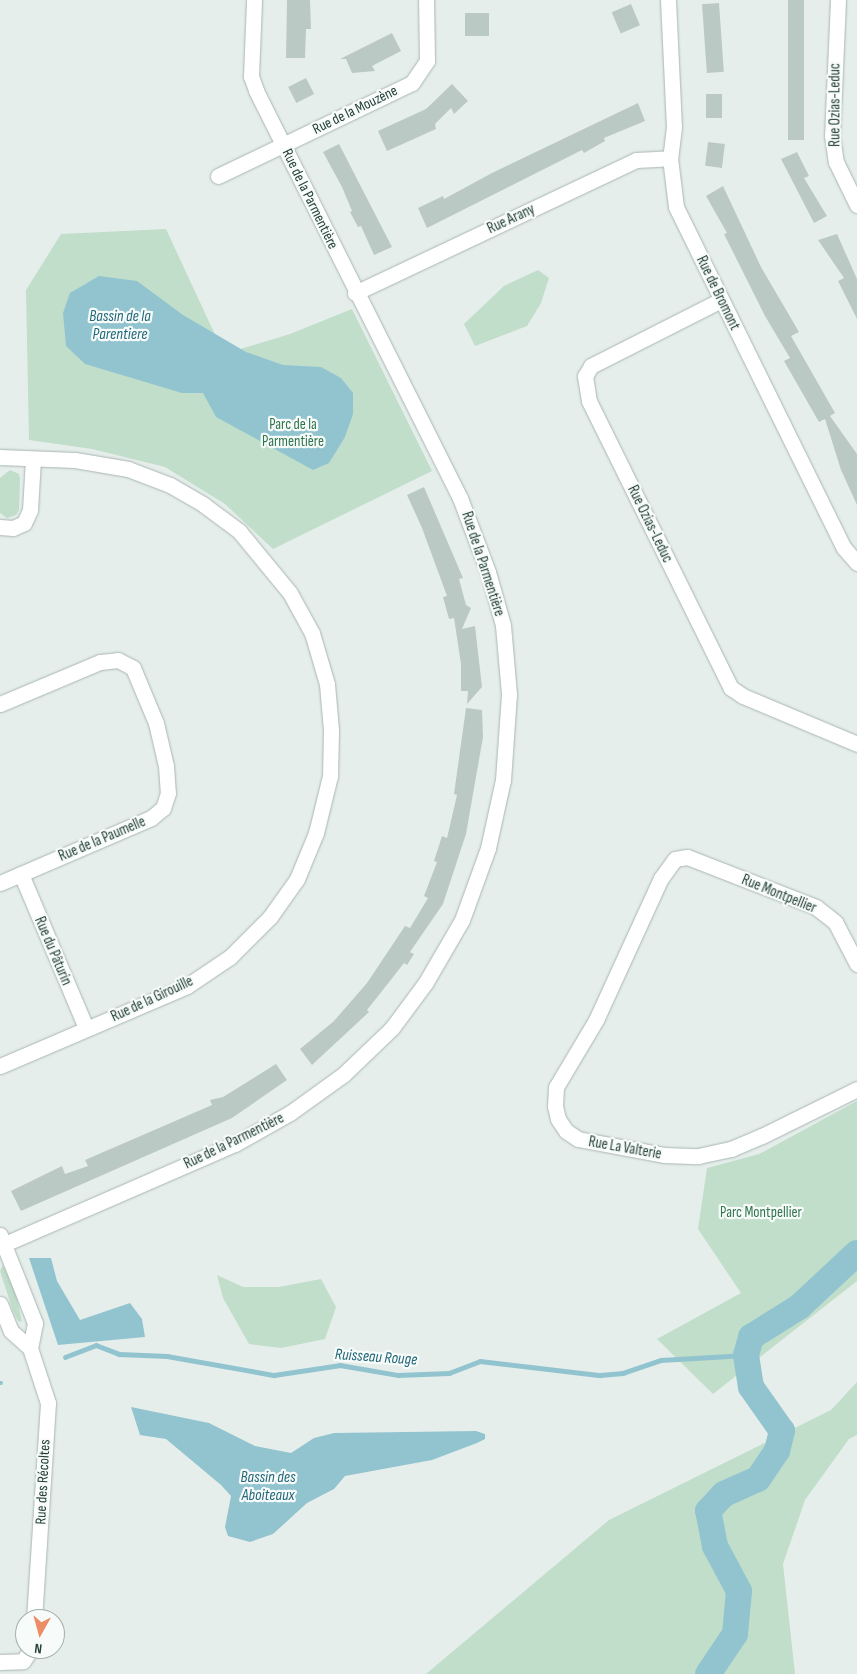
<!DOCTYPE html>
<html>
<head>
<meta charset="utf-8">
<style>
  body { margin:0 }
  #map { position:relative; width:857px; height:1674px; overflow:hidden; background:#e6eeeb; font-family:"Sofia Sans Condensed",sans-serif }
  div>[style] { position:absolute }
  .green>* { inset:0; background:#c0deca }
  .water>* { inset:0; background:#92c4d0 }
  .stream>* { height:4.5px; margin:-2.25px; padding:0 2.25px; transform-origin:2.25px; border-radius:2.25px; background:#92c4d0 }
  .river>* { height:26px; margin:-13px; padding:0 13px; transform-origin:13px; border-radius:13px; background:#92c4d0 }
  .building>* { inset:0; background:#bbc9c4; transform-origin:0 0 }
  .roads { filter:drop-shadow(0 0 1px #a8b6b2) drop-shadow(0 0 1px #a8b6b2) }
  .minor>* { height:15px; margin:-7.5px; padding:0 7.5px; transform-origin:7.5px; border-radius:7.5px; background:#fff }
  span { translate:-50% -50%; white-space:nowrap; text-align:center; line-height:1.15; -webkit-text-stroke:4.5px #f7fbf9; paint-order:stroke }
  .street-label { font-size:15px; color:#25403a }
  .park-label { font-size:15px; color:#31754e }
  .water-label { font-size:16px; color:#21677a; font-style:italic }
  .north { position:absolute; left:15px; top:1609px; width:50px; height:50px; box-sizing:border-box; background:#f7fbf9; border:1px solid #a3b0ad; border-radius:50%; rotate:187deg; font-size:14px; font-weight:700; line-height:20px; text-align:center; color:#25403a }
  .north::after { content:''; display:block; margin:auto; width:18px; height:22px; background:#ec8d67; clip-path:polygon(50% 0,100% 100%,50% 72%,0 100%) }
</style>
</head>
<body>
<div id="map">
  <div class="green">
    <i style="clip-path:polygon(166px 229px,224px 354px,290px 334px,352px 309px,432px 471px,273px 549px,225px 504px,165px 467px,92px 449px,29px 440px,26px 290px,61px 234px)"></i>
    <i style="clip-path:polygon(538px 270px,549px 278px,541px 303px,527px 326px,475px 346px,464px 324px,504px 286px)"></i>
    <i style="clip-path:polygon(10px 470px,19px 474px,20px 479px,19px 510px,16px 515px,7px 518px,0 513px,0 478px)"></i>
    <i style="clip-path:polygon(857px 1101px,857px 1281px,713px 1394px,657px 1339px,741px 1293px,698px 1229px,707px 1168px,759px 1154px)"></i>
    <i style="clip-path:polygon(3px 1265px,15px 1290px,22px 1322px,18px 1321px,13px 1311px,0 1271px)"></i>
    <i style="clip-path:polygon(217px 1275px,243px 1287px,279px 1287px,321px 1279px,336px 1307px,325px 1339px,281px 1348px,249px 1344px,223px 1298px)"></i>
    <i style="clip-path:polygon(857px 1382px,857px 1435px,849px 1439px,805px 1500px,783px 1564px,795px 1674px,426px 1674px,609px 1520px,831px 1410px)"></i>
  </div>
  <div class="water">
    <i style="clip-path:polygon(99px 276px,137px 281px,183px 315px,246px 352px,283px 365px,321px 367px,341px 378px,353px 393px,353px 414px,345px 437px,329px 463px,313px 470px,216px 417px,203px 393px,182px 393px,85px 364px,66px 346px,63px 313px,70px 293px)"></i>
    <i style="clip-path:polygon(29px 1258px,51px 1258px,57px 1281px,80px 1320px,130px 1303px,142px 1319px,145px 1337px,58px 1345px)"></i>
    <i style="clip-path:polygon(131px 1407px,209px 1423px,255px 1446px,291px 1453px,314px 1438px,334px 1433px,476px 1431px,485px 1434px,485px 1439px,477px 1443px,432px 1460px,345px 1476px,334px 1489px,307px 1503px,273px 1534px,250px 1542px,228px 1536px,225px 1527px,231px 1496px,221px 1485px,166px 1439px,140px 1435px)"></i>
  </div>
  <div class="stream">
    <i style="left:65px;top:1357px;width:33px;rotate:-21deg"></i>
    <i style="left:96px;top:1345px;width:25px;rotate:21deg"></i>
    <i style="left:119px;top:1354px;width:48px;rotate:2.4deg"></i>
    <i style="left:167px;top:1356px;width:109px;rotate:10.1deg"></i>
    <i style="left:274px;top:1375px;width:67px;rotate:-8.6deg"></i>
    <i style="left:340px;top:1365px;width:59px;rotate:9.8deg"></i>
    <i style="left:398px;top:1375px;width:51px;rotate:-2.2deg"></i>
    <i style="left:449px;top:1373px;width:33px;rotate:-21deg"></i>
    <i style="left:480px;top:1361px;width:121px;rotate:6.7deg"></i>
    <i style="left:600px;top:1375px;width:23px;rotate:-5deg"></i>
    <i style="left:623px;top:1373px;width:40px;rotate:-18.9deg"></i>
    <i style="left:661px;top:1360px;width:85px;rotate:-3.4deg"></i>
    <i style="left:0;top:1383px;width:1px"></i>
  </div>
  <div class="river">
    <i style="left:708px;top:1674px;width:48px;rotate:-56deg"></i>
    <i style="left:735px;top:1634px;width:43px;rotate:-84.7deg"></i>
    <i style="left:739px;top:1591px;width:51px;rotate:-118.1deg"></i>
    <i style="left:715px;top:1546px;width:36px;rotate:-101deg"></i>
    <i style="left:708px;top:1511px;width:23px;rotate:-47deg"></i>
    <i style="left:724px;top:1494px;width:37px;rotate:-24deg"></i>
    <i style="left:758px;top:1479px;width:34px;rotate:-56deg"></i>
    <i style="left:777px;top:1451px;width:21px;rotate:-76deg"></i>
    <i style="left:782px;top:1431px;width:54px;rotate:-125.2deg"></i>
    <i style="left:751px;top:1387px;width:32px;rotate:-99deg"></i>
    <i style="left:746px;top:1355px;width:19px;rotate:-74deg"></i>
    <i style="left:751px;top:1337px;width:57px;rotate:-32deg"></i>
    <i style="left:799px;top:1307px;width:79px;rotate:-43deg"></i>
  </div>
  <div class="building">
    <i style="clip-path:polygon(287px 0,310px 0,311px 29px,306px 29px,305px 58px,286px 58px)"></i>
    <i style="left:788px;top:0;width:16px;height:140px"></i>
    <i style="left:719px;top:3px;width:69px;height:17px;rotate:86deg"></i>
    <i style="left:631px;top:4px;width:23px;height:21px;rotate:67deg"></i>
    <i style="left:489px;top:13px;width:23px;height:24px;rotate:90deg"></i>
    <i style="clip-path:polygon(392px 33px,401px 51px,372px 66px,375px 71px,352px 73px,346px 59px,340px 59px)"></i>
    <i style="left:306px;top:78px;width:18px;height:20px;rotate:63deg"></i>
    <i style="clip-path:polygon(452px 84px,468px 101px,454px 114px,451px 108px,435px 124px,436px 129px,387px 151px,378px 131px,426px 109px)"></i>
    <i style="left:706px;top:94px;width:16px;height:24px"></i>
    <i style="clip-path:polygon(638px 103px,645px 121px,604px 138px,605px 141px,584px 153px,582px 150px,427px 228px,418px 208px,443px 196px,444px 199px,492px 173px)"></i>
    <i style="left:708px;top:142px;width:17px;height:24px;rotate:7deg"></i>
    <i style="clip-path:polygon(339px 144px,392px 247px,374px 255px,361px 226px,358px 227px,350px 212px,352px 211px,342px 187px,323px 152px)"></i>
    <i style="clip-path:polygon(797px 152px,809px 176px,804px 178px,827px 216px,814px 223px,781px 159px)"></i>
    <i style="clip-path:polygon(723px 186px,761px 267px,799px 332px,791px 336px,835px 413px,830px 416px,857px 454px,857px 505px,841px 470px,825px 419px,819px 422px,784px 361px,790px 358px,765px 316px,724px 234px,727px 233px,706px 196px)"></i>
    <i style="clip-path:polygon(837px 234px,857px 279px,857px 319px,838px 281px,844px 278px,818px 240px)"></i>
    <i style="clip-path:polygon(424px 487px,463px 578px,459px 579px,466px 605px,471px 608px,462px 629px,475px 626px,482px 687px,467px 704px,468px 691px,461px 691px,461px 664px,454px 618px,449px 619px,443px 597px,447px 596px,422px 528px,407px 495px)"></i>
    <i style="clip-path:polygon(466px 708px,482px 710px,483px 737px,466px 834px,443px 904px,410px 952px,414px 954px,407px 965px,404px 963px,386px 986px,367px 1010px,369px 1012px,312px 1065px,300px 1049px,334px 1021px,367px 983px,405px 926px,410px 928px,428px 898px,424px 896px,437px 862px,434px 861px,442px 836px,447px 838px,457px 795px,454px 794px)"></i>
    <i style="clip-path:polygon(276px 1064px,287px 1080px,232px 1118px,21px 1211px,11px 1191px,62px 1166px,65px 1174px,88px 1166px,85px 1160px,212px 1105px,210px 1100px,223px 1097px)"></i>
  </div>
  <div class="roads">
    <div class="minor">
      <i style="left:668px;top:0;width:127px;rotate:87.3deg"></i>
      <i style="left:674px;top:127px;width:31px;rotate:97deg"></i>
      <i style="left:670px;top:158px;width:49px;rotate:83deg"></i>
      <i style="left:676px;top:207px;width:380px;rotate:63.8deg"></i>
      <i style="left:844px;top:548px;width:20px;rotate:49deg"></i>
      <i style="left:838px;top:0;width:135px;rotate:92.5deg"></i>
      <i style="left:832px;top:135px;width:27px;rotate:82deg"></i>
      <i style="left:836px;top:162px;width:48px;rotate:64deg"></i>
      <i style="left:218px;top:176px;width:215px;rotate:-25.6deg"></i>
      <i style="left:412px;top:83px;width:27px;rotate:-56deg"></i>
      <i style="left:427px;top:61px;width:61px;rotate:-90.9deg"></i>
      <i style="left:355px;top:293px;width:311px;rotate:-25.3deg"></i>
      <i style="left:636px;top:160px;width:34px;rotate:-3deg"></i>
      <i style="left:721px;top:300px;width:146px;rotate:153.1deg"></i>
      <i style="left:591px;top:366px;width:12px;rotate:121deg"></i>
      <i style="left:585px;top:376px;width:25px;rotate:81deg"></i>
      <i style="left:589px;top:401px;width:320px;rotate:63.7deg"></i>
      <i style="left:731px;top:688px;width:14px;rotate:34deg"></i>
      <i style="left:743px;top:696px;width:124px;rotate:22.8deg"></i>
      <i style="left:0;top:457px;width:75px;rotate:2.3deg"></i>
      <i style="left:75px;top:460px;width:54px;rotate:9.6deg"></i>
      <i style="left:128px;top:469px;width:45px;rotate:20.9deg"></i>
      <i style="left:170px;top:485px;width:39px;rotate:30deg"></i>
      <i style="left:204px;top:505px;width:44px;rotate:36.6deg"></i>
      <i style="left:239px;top:531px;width:80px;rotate:50.6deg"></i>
      <i style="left:290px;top:593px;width:46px;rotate:61.2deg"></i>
      <i style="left:312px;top:633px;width:53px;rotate:73.6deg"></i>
      <i style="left:327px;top:684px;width:46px;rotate:85deg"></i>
      <i style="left:331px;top:730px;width:46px;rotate:91.2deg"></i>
      <i style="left:330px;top:776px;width:59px;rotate:103.8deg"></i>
      <i style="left:316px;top:833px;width:50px;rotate:112.4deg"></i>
      <i style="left:297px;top:879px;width:47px;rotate:125.4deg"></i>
      <i style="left:270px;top:917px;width:57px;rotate:135deg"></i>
      <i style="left:230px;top:957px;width:52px;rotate:146deg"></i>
      <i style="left:187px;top:986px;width:203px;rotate:156.8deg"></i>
      <i style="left:0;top:527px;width:13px;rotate:4deg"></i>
      <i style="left:13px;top:528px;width:12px;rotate:-24deg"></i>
      <i style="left:24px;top:523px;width:14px;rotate:-65deg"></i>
      <i style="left:30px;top:510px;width:51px;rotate:-86.6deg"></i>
      <i style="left:0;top:704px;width:108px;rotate:-22.8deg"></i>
      <i style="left:100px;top:662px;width:18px;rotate:-6deg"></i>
      <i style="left:118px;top:660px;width:17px;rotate:28deg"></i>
      <i style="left:133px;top:668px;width:60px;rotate:67.3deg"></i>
      <i style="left:156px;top:723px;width:44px;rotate:76.9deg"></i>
      <i style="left:166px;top:766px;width:27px;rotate:86deg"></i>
      <i style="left:168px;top:793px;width:16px;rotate:108deg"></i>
      <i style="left:163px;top:808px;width:16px;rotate:140deg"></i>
      <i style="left:151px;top:818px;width:164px;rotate:156.7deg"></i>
      <i style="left:21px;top:874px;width:167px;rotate:67.1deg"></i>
      <i style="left:857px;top:964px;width:47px;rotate:-117.6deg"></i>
      <i style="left:835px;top:922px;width:24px;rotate:-142deg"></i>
      <i style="left:816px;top:907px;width:138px;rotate:-158.8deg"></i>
      <i style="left:687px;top:857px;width:12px;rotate:171deg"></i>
      <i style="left:675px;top:859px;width:24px;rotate:126deg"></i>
      <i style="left:661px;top:878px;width:156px;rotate:114.6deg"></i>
      <i style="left:596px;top:1020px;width:78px;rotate:120.8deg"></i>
      <i style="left:556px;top:1087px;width:19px;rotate:93deg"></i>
      <i style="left:555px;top:1106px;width:13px;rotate:77deg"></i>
      <i style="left:558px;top:1119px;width:14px;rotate:56deg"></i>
      <i style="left:566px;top:1131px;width:14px;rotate:34deg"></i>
      <i style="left:578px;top:1139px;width:87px;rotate:10.5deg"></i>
      <i style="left:664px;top:1155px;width:34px;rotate:2deg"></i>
      <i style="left:698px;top:1156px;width:34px;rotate:-12deg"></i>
      <i style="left:731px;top:1149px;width:34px;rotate:-23deg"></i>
      <i style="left:762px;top:1136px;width:106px;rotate:-26.3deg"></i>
      <i style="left:0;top:1235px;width:95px;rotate:68.3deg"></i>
      <i style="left:35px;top:1323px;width:25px;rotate:101deg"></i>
      <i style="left:30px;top:1348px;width:58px;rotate:71.9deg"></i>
      <i style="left:48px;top:1403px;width:216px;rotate:93.7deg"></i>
      <i style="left:0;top:1246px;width:256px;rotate:-23.5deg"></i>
      <i style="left:235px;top:1144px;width:63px;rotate:-29.4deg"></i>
      <i style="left:290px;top:1113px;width:67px;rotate:-35.8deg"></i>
      <i style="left:344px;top:1074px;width:66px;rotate:-43.8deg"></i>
      <i style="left:392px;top:1028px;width:57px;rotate:-53.5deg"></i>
      <i style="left:426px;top:982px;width:72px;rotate:-59.9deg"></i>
      <i style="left:462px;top:920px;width:77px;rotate:-70.1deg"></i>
      <i style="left:488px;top:848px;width:70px;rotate:-77.6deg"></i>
      <i style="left:503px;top:780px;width:86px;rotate:-86deg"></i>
      <i style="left:509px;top:694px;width:69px;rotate:-95deg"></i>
      <i style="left:503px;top:625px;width:55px;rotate:-105.8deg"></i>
      <i style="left:488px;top:572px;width:79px;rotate:-110.7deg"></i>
      <i style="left:460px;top:498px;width:456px;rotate:-116.6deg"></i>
      <i style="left:256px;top:90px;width:15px;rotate:-110deg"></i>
      <i style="left:251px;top:76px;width:76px;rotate:-87.7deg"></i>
      <i style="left:0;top:1304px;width:29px;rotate:68deg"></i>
      <i style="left:11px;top:1331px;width:25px;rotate:42deg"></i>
      <i style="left:0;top:1662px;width:23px;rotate:-2deg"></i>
      <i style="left:23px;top:1661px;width:14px;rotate:-56deg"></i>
    </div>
  </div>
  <div class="street-label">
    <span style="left:835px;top:105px;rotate:-90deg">Rue Ozias-Leduc</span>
    <span style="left:355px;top:110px;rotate:-26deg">Rue de la Mouzène</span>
    <span style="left:310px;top:199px;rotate:64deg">Rue de la Parmentière</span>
    <span style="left:511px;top:219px;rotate:-25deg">Rue Arany</span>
    <span style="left:718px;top:293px;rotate:64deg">Rue de Bromont</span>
    <span style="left:650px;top:524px;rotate:64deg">Rue Ozias-Leduc</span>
    <span style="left:483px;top:564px;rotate:72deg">Rue de la Parmentière</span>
    <span style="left:102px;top:839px;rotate:-23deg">Rue de la Paumelle</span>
    <span style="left:779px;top:894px;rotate:22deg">Rue Montpellier</span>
    <span style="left:53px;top:951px;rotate:67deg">Rue du Pâturin</span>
    <span style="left:152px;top:999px;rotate:-25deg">Rue de la Girouille</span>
    <span style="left:234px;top:1141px;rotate:-26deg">Rue de la Parmentière</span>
    <span style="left:625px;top:1148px;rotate:10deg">Rue La Valterie</span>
    <span style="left:43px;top:1482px;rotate:-87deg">Rue des Récoltes</span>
  </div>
  <div class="park-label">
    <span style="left:293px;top:433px">Parc de la<br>Parmentière</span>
    <span style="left:761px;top:1213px">Parc Montpellier</span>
  </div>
  <div class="water-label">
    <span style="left:120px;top:326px">Bassin de la<br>Parentiere</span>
    <span style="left:376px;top:1358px;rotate:4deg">Ruisseau Rouge</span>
    <span style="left:268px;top:1487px">Bassin des<br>Aboiteaux</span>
  </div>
  <div class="north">N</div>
</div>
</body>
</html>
